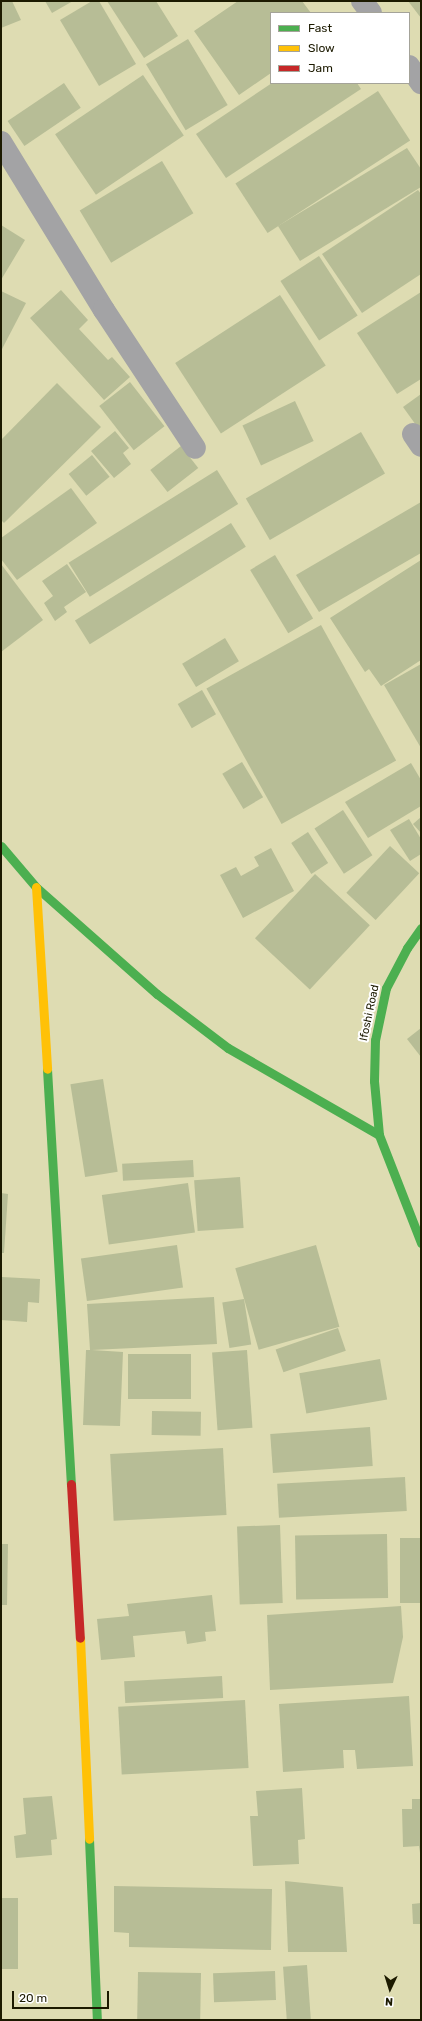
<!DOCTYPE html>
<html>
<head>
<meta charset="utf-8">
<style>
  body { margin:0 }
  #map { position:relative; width:422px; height:2021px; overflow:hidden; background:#dedcb2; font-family:Rubik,sans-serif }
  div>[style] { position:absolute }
  .building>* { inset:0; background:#b7bd96; transform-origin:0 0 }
  .street>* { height:22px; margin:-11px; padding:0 11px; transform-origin:11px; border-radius:11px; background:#a3a3a5 }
  .fast>* { height:9px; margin:-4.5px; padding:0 4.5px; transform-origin:4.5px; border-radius:4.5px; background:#4caf50 }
  .slow>* { height:9px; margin:-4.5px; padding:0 4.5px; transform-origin:4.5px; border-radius:4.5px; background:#ffc107 }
  .jam>* { height:9px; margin:-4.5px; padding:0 4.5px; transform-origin:4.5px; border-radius:4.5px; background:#c62828 }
  span { translate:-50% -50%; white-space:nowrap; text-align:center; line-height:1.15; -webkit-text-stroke:4px #fff; paint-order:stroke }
  .street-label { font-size:11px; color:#1c1a00 }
  .frame { position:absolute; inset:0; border:2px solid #1c1a00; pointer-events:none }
  .legend { position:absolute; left:270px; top:12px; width:140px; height:72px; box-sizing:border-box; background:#fff; border:1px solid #a4a399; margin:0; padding:5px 7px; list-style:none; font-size:12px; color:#1c1a00 }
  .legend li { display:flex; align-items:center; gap:8px; height:20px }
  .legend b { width:20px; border:1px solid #a4a399 }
  .north { position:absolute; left:370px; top:1969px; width:40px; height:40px; -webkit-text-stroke:3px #fff; paint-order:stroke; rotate:184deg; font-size:11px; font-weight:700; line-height:16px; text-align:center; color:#1c1a00 }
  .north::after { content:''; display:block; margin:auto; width:14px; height:18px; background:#1c1a00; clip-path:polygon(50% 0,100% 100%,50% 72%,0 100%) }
  .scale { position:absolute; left:12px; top:1991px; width:97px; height:18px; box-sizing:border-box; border:2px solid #1c1a00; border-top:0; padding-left:5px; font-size:12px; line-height:14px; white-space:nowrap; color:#1c1a00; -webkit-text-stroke:3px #fff; paint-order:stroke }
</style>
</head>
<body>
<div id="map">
  <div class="building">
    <i style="clip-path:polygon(1px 1px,12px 1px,21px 20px,1px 28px)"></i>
    <i style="clip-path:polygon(45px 1px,73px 1px,52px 13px)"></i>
    <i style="clip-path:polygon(92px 1px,99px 1px,136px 64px,99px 86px,60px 20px)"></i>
    <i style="clip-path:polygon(107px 1px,156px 1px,178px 36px,144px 58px)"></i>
    <i style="clip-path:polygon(238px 1px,302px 1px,311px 13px,271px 13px,271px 73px,239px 95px,194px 31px)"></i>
    <i style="clip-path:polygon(408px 1px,421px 1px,421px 18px)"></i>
    <i style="left:188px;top:39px;width:77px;height:49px;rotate:59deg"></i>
    <i style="left:143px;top:75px;width:73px;height:106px;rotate:56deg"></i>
    <i style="left:64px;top:83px;width:30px;height:68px;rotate:56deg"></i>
    <i style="clip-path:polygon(272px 83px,357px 83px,361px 89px,226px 178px,196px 134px)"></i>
    <i style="left:378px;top:91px;width:59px;height:170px;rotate:57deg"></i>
    <i style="clip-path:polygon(407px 148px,421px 169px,421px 187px,300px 261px,278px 226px)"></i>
    <i style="left:162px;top:161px;width:61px;height:96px;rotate:59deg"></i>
    <i style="clip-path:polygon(418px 190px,421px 194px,421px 274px,362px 313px,322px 254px)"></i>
    <i style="clip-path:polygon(1px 225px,25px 240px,1px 280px)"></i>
    <i style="left:319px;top:256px;width:71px;height:46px;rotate:57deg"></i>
    <i style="clip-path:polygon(61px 290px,88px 320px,79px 329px,108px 360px,112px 357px,130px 377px,104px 400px,30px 318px)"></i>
    <i style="clip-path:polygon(1px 291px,26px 303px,1px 351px)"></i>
    <i style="clip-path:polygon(421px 292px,421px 379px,397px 394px,357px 333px)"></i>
    <i style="left:280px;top:295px;width:84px;height:125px;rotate:57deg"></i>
    <i style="left:130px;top:382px;width:56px;height:39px;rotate:52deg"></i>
    <i style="clip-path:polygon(57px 383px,101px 427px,4px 523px,1px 520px,1px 440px)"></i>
    <i style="clip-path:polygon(421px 394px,421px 432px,403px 407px)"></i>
    <i style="left:295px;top:401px;width:44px;height:58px;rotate:65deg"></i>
    <i style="clip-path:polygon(115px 431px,129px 448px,123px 453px,131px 464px,114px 478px,91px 451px)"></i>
    <i style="left:361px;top:432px;width:48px;height:133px;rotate:60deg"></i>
    <i style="left:181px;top:446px;width:28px;height:39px;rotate:52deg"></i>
    <i style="left:92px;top:455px;width:28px;height:30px;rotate:51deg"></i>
    <i style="left:217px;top:470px;width:40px;height:175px;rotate:58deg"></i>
    <i style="clip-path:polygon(71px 488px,97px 523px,17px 580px,1px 559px,1px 538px)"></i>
    <i style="clip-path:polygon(421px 502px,421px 553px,319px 612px,296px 575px)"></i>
    <i style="left:231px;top:523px;width:28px;height:184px;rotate:58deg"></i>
    <i style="left:275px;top:555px;width:74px;height:29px;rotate:59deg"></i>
    <i style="clip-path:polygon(421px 560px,421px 660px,381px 686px,369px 669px,365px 672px,330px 618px)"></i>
    <i style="clip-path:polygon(1px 564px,43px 620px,1px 652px)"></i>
    <i style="clip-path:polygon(67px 564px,86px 592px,64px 607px,67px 612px,55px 621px,44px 603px,53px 596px,42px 581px)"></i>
    <i style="left:321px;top:625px;width:155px;height:131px;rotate:61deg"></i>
    <i style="left:225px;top:638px;width:27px;height:50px;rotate:59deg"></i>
    <i style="clip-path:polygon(421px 664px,421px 748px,384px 685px)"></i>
    <i style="left:202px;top:690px;width:28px;height:28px;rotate:60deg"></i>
    <i style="left:242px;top:762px;width:41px;height:23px;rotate:59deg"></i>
    <i style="clip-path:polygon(411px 763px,421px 780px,421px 806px,368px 838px,345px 802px)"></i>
    <i style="left:343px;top:810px;width:54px;height:34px;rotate:57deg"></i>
    <i style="clip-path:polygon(421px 817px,421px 833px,413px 824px)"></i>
    <i style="clip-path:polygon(409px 819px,421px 839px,421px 854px,410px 861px,390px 830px)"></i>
    <i style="left:308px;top:832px;width:37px;height:20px;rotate:57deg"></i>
    <i style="left:390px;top:846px;width:40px;height:64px;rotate:43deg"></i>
    <i style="clip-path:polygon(271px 848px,294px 891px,243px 918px,220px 875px,236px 867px,241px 876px,259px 866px,254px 857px)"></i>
    <i style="left:315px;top:874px;width:75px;height:88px;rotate:43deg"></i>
    <i style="clip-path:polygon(421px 1028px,421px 1057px,407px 1039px)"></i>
    <i style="left:103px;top:1079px;width:94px;height:33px;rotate:81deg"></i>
    <i style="left:193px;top:1160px;width:17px;height:71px;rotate:87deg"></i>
    <i style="left:240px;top:1177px;width:51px;height:46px;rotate:86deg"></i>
    <i style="left:188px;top:1183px;width:50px;height:87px;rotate:82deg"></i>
    <i style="clip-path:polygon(1px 1193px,8px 1194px,4px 1253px,1px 1253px)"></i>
    <i style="left:177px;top:1245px;width:43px;height:97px;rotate:82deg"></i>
    <i style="left:316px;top:1245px;width:85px;height:84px;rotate:74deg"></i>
    <i style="clip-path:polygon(2px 1277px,40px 1279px,39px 1303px,28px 1302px,27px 1322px,1px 1320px)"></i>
    <i style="clip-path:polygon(214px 1297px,217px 1344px,92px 1350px,123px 1352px,120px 1426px,83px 1425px,86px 1350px,90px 1350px,87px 1304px)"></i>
    <i style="left:244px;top:1299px;width:46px;height:22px;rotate:81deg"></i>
    <i style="left:338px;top:1328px;width:24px;height:66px;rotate:71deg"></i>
    <i style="left:247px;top:1350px;width:78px;height:35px;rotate:86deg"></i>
    <i style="left:128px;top:1354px;width:63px;height:45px"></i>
    <i style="left:380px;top:1359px;width:41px;height:82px;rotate:80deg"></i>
    <i style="left:152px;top:1411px;width:49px;height:24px;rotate:1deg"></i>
    <i style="left:370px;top:1427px;width:39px;height:100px;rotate:86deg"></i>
    <i style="left:223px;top:1448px;width:67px;height:113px;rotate:87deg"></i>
    <i style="left:405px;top:1477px;width:34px;height:128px;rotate:87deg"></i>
    <i style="left:280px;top:1525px;width:78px;height:43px;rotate:88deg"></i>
    <i style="left:387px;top:1534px;width:64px;height:92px;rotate:89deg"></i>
    <i style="left:421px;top:1538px;width:65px;height:21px;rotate:90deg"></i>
    <i style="clip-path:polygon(1px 1544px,8px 1544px,7px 1605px,1px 1605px)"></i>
    <i style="clip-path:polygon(212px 1595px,216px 1631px,205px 1632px,206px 1641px,187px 1644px,185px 1631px,133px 1636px,135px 1657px,101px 1660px,97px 1619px,129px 1616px,127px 1604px)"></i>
    <i style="clip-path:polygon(401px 1606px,403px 1637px,393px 1683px,270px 1690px,267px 1615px)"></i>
    <i style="left:222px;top:1676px;width:22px;height:98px;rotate:87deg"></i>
    <i style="clip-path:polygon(409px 1696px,413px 1766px,357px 1769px,355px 1750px,343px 1750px,344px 1768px,283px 1772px,279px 1704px)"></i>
    <i style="left:245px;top:1700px;width:68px;height:127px;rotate:87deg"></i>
    <i style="clip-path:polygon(302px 1788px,305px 1839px,298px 1840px,299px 1864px,253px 1866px,250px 1816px,258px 1816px,256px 1791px)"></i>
    <i style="clip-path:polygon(52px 1796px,57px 1839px,51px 1840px,52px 1855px,16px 1858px,14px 1836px,26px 1834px,23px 1798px)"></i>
    <i style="clip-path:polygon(412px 1799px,421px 1799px,421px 1860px,419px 1846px,403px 1847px,402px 1809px,412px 1809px)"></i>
    <i style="clip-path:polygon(285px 1881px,343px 1887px,347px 1952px,288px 1952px)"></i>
    <i style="clip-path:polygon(114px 1886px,272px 1889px,271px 1950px,129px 1947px,129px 1933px,114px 1932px)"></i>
    <i style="left:1px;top:1898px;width:17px;height:71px"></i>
    <i style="clip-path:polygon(421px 1903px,421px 1924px,413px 1924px,412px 1904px)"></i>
    <i style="left:307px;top:1965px;width:55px;height:24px;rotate:86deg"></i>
    <i style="left:275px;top:1971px;width:29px;height:62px;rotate:88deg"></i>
    <i style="left:138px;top:1972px;width:63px;height:48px;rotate:1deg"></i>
  </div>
  <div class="street">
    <i style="left:362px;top:1px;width:15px;rotate:53deg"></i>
    <i style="left:409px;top:66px;width:21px;rotate:55deg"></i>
    <i style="left:1px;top:142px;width:197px;rotate:58.5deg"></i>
    <i style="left:104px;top:310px;width:165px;rotate:56.6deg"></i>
    <i style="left:413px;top:434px;width:14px;rotate:56deg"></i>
  </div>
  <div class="fast">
    <i style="left:1px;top:846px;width:54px;rotate:49.5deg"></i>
    <i style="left:36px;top:887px;width:162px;rotate:41.5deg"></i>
    <i style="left:157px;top:994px;width:89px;rotate:37.3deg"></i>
    <i style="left:228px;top:1048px;width:174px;rotate:29.9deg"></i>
    <i style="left:421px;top:928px;width:24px;rotate:125deg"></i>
    <i style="left:407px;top:948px;width:45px;rotate:117.7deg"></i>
    <i style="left:386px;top:988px;width:53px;rotate:101.9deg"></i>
    <i style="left:375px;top:1040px;width:41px;rotate:91.4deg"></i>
    <i style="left:374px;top:1081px;width:54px;rotate:84.7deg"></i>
    <i style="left:379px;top:1135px;width:116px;rotate:68.7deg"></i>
    <i style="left:47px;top:1069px;width:416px;rotate:86.7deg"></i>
    <i style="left:89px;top:1839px;width:181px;rotate:87.5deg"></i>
  </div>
  <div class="slow">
    <i style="left:36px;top:887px;width:182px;rotate:86.5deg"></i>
    <i style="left:80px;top:1638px;width:201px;rotate:87.4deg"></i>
  </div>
  <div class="jam">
    <i style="left:71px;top:1484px;width:154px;rotate:86.7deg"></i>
  </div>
  <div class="street-label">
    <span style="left:370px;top:1013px;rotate:-78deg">Ifoshi Road</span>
  </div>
  <div class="frame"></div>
  <ul class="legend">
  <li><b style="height:5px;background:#4caf50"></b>Fast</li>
  <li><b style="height:5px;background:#ffc107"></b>Slow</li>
  <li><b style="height:5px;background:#c62828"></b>Jam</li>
  </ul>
  <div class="north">N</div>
  <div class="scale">20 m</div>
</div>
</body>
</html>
